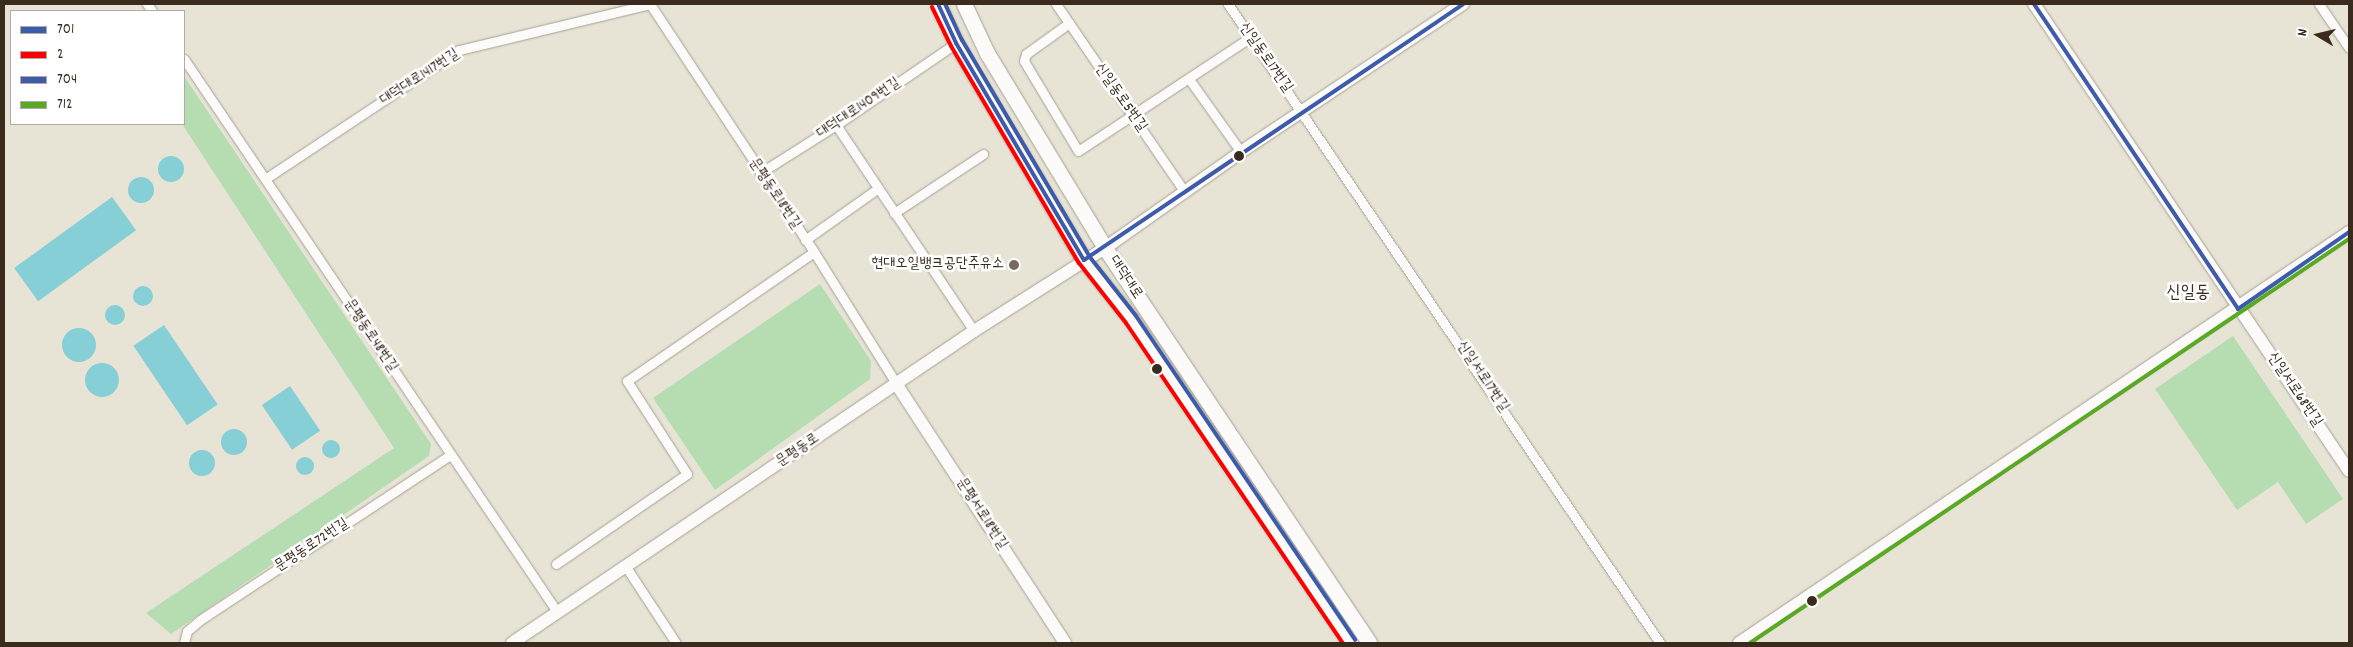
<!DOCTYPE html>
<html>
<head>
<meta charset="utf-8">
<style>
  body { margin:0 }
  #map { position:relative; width:2353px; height:647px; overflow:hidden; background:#e8e4d5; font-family:Dekko,"Poor Story",sans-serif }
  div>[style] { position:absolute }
  .green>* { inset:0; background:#b5ddb1 }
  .water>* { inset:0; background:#86cfd6; transform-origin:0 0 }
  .round { border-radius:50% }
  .roads { filter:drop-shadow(0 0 1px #a6a197) drop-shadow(0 0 1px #a6a197) }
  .street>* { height:9px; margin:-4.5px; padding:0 4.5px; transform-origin:4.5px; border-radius:4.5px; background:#fcfbf9 }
  .secondary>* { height:12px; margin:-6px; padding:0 6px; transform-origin:6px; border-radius:6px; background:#fcfbf9 }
  .primary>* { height:15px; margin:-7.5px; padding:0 7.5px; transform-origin:7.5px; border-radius:7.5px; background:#fcfbf9 }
  .bus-1>* { height:4px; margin:-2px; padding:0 2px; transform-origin:2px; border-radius:2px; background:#3d5bab }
  .bus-2>* { height:4px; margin:-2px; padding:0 2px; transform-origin:2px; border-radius:2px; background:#f00 }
  .bus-3>* { height:4px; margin:-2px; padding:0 2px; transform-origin:2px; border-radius:2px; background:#3d5bab }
  .bus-4>* { height:4px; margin:-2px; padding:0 2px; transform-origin:2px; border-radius:2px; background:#59a925 }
  .dots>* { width:14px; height:14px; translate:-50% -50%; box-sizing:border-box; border:2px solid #fff; border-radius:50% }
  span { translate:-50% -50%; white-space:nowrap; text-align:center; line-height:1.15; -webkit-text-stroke:5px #fff; paint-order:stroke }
  .street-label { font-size:15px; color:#3b2a1e }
  .poi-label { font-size:15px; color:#3b2a1e }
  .right { translate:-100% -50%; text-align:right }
  .quarter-label { font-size:18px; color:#3b2a1e }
  .frame { position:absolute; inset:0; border:5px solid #3b2a1e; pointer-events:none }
  .legend { position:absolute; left:10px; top:10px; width:175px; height:115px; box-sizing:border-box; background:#fff; border:1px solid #b1aaa5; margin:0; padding:6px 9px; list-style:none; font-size:15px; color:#3b2a1e }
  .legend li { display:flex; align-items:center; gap:10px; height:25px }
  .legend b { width:25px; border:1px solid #b1aaa5 }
  .north { position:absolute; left:2293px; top:10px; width:50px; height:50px; -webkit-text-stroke:4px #fff; paint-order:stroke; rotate:279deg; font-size:14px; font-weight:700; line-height:20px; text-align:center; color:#3b2a1e }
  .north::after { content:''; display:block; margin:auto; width:18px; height:22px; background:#3b2a1e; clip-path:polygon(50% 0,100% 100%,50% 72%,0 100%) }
</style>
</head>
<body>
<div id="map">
  <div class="green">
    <i style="clip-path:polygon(184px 76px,431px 444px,429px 456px,171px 634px,146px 613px,394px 448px,182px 124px)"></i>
    <i style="clip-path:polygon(820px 284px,871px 361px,870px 379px,715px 490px,653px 398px)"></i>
    <i style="clip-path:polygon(2233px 336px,2343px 499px,2306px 524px,2278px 482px,2237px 510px,2155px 389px)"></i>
  </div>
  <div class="water">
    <i class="round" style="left:158px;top:156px;width:26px;height:26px"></i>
    <i class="round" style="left:128px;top:177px;width:26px;height:26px"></i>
    <i style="left:112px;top:197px;width:41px;height:121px;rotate:54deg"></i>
    <i class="round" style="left:133px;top:286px;width:20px;height:20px"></i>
    <i class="round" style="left:105px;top:305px;width:20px;height:20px"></i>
    <i style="left:164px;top:325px;width:96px;height:37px;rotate:56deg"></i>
    <i class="round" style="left:62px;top:328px;width:34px;height:34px"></i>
    <i class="round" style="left:85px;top:363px;width:34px;height:34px"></i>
    <i style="left:290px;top:386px;width:54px;height:34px;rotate:56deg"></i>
    <i class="round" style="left:221px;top:429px;width:26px;height:26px"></i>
    <i class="round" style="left:322px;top:440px;width:18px;height:18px"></i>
    <i class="round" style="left:189px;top:450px;width:26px;height:26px"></i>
    <i class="round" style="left:296px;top:457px;width:18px;height:18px"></i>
  </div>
  <div class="roads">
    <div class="street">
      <i style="left:147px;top:4px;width:9px;rotate:54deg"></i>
      <i style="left:650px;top:4px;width:297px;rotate:56.5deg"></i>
      <i style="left:814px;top:252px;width:157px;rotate:58deg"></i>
      <i style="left:1056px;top:4px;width:227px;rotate:55.6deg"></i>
      <i style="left:1228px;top:4px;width:771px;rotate:55.94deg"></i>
      <i style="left:2319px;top:4px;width:53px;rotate:55.7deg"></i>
      <i style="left:1069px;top:23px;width:53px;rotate:144.2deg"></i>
      <i style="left:1026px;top:54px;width:7px;rotate:106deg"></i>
      <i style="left:1024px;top:61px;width:105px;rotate:59deg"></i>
      <i style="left:1078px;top:151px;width:207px;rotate:-33.4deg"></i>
      <i style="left:184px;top:59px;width:668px;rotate:55.98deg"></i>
      <i style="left:1189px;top:79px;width:90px;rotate:54.5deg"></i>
      <i style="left:836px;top:125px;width:248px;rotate:56.2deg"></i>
      <i style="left:760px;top:173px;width:90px;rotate:-32.3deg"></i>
      <i style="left:836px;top:125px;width:145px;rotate:-34.3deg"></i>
      <i style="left:265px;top:179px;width:233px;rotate:-33.6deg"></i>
      <i style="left:459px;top:50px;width:197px;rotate:-13.5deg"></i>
      <i style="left:894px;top:213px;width:107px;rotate:-33.5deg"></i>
      <i style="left:805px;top:240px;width:88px;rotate:-35.3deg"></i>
      <i style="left:556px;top:564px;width:159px;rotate:-34.5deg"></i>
      <i style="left:687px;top:474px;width:111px;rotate:-122.8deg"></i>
      <i style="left:627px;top:381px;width:227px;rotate:-34.6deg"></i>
      <i style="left:626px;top:567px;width:91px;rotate:56.7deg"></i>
      <i style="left:184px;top:643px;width:12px;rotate:-76deg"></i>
      <i style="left:187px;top:631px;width:17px;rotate:-40deg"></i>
      <i style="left:200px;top:620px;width:300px;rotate:-33.4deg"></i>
    </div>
    <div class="secondary">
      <i style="left:2034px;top:4px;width:563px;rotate:56deg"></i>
      <i style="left:897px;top:385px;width:308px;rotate:56.9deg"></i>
      <i style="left:512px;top:643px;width:557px;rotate:-34.03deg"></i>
      <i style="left:974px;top:331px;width:155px;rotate:-32.4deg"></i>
      <i style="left:1105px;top:248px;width:166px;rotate:-35.2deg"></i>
      <i style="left:1241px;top:152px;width:267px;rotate:-33.7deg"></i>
      <i style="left:1739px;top:643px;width:736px;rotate:-33.97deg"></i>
    </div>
    <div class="primary">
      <i style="left:938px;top:4px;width:43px;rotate:65.2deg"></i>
      <i style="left:956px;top:43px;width:252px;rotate:59.5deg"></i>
      <i style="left:1084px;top:260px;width:75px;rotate:51.5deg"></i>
      <i style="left:1131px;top:319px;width:391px;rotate:55.9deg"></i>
      <i style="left:964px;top:4px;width:54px;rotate:64.9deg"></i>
      <i style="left:987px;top:53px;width:228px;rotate:58.8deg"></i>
      <i style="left:1105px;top:248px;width:475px;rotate:56.2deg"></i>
    </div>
  </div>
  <div class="bus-1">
    <i style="left:938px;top:4px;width:43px;rotate:65.2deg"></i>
    <i style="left:956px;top:43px;width:252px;rotate:59.5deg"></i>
    <i style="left:1084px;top:260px;width:457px;rotate:-34deg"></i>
    <i style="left:2034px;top:4px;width:367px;rotate:56.2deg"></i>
    <i style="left:2238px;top:309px;width:135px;rotate:-34.7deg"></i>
  </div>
  <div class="bus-2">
    <i style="left:932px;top:7px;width:43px;rotate:64deg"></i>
    <i style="left:951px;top:46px;width:252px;rotate:59.5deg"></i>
    <i style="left:1079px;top:263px;width:76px;rotate:51.9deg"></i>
    <i style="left:1126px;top:323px;width:387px;rotate:55.9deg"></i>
  </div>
  <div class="bus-3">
    <i style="left:945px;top:4px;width:40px;rotate:65deg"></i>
    <i style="left:962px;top:40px;width:251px;rotate:59.5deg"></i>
    <i style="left:1089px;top:256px;width:76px;rotate:51.9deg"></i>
    <i style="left:1136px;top:316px;width:391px;rotate:55.9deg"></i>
  </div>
  <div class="bus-4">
    <i style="left:1750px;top:643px;width:723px;rotate:-34deg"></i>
  </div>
  <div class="dots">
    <i style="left:1239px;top:156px;background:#3b2a1e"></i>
    <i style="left:1014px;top:265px;background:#786b5e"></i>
    <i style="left:1157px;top:369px;background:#3b2a1e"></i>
    <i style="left:1812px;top:601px;background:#3b2a1e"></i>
  </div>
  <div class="street-label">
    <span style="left:1265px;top:58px;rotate:55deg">신일동로17번길</span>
    <span style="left:420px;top:78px;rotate:-33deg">대덕대로1417번길</span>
    <span style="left:1120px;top:98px;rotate:55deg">신일동로5번길</span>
    <span style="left:859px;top:109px;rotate:-34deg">대덕대로1409번길</span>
    <span style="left:774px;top:194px;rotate:56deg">문평동로18번길</span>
    <span style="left:1125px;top:278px;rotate:57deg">대덕대로</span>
    <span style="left:370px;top:336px;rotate:56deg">문평동로48번길</span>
    <span style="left:1482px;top:377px;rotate:56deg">신일서로17번길</span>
    <span style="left:2294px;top:390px;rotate:56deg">신일서로68번길</span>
    <span style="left:798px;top:451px;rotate:-34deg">문평동로</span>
    <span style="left:981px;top:514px;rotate:57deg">문평서로18번길</span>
    <span style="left:312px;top:546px;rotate:-33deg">문평동로72번길</span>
  </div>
  <div class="poi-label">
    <span class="right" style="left:1004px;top:265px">현대오일뱅크공단주유소</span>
  </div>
  <div class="quarter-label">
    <span style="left:2188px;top:294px">신일동</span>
  </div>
  <div class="frame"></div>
  <ul class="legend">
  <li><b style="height:6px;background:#3d5bab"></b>701</li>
  <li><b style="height:6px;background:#f00"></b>2</li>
  <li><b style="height:6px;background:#3d5bab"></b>704</li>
  <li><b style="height:6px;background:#59a925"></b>712</li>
  </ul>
  <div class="north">N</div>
</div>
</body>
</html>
